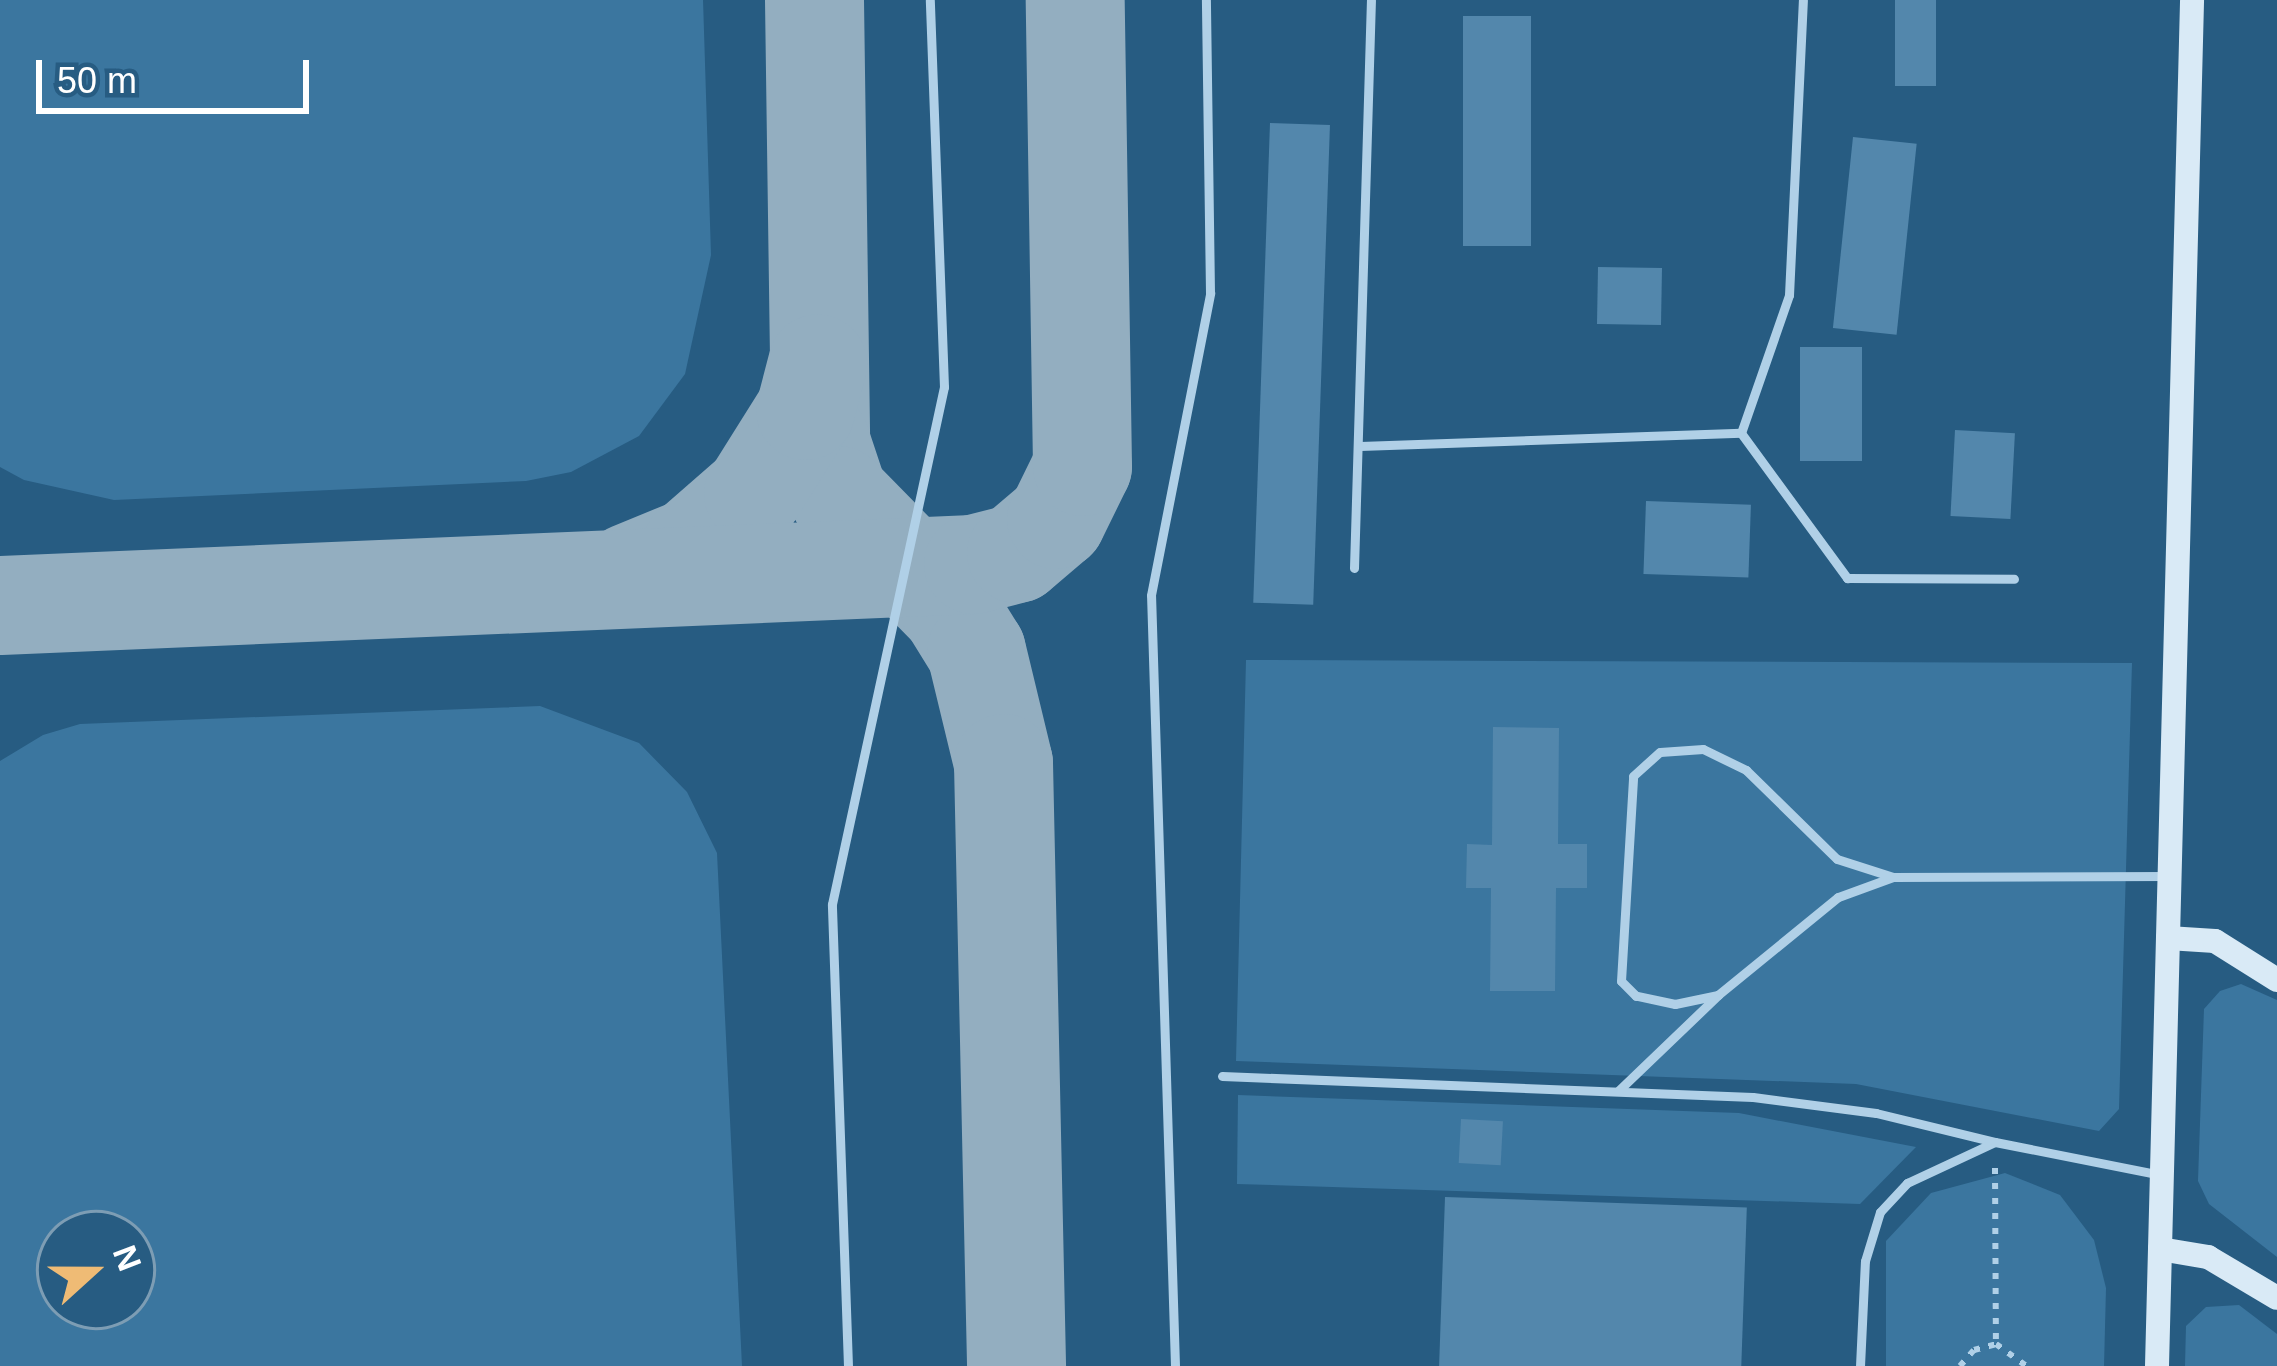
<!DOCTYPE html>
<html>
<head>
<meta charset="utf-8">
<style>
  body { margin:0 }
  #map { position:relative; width:2277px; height:1366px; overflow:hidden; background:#275c82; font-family:Arial,sans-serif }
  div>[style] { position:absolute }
  .green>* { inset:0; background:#3b769f }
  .taxiway>* { height:99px; margin:-49.5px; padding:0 49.5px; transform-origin:49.5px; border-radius:49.5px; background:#93aec0 }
  .building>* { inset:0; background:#5387ac; transform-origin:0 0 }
  .path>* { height:6px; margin-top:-3px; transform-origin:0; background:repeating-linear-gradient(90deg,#b0d0e7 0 6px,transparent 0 15px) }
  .lane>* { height:9px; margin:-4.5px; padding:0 4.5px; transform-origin:4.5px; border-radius:4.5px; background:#b0d0e7 }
  .secondary>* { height:24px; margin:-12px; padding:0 12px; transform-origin:12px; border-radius:12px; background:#d9eaf6 }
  span { translate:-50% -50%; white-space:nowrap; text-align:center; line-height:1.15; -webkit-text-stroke:9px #275c82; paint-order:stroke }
  .north { position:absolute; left:36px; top:1210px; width:120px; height:120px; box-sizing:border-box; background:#275c82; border:3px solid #7d9db4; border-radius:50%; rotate:69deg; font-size:33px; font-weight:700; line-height:48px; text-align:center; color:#fff }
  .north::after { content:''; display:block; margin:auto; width:42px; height:54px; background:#efbb75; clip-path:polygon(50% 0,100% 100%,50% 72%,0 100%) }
  .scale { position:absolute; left:36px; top:60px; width:273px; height:54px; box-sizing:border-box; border:6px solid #fff; border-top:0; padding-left:15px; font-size:36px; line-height:42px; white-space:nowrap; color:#fff; -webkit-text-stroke:9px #275c82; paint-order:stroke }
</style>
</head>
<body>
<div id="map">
  <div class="green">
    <i style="clip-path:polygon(0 0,703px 0,711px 255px,685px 374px,639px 436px,571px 472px,526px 481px,114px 500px,24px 480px,0 467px)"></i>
    <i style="clip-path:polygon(1246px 660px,2132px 663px,2119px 1109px,2099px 1131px,1856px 1084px,1236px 1061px)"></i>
    <i style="clip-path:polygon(evenodd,540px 706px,639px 743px,687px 792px,717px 853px,742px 1366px,0 1366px,0 761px,43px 735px,80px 724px,540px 706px,60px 1234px,132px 1234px,132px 1306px,60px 1306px,60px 1234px)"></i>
    <i style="clip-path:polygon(2241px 984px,2277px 1000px,2277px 1257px,2209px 1204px,2198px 1181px,2204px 1009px,2220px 991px)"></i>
    <i style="clip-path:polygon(1238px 1095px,1739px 1113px,1916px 1147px,1860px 1204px,1237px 1184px)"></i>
    <i style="clip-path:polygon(2005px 1173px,2060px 1195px,2094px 1240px,2106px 1288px,2104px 1366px,1886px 1366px,1886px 1241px,1931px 1193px)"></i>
    <i style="clip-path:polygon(2239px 1305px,2277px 1334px,2277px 1366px,2185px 1366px,2186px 1326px,2206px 1307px)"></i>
  </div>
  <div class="taxiway">
    <i style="left:814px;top:0;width:441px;rotate:89.2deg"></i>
    <i style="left:820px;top:441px;width:57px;rotate:71.6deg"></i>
    <i style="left:838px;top:495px;width:160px;rotate:45.5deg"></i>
    <i style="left:950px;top:609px;width:49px;rotate:58.2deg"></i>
    <i style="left:976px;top:651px;width:115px;rotate:76.4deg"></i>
    <i style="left:1003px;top:763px;width:603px;rotate:88.76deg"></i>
    <i style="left:630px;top:572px;width:66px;rotate:-22.3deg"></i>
    <i style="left:691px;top:547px;width:82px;rotate:-41.1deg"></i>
    <i style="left:753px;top:493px;width:98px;rotate:-57.9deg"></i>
    <i style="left:805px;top:410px;width:48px;rotate:-75.4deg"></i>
    <i style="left:0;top:605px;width:974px;rotate:-2.41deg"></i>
    <i style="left:973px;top:564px;width:44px;rotate:-14.3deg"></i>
    <i style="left:1016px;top:553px;width:52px;rotate:-40.4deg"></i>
    <i style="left:1056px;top:519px;width:59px;rotate:-63.9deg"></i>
    <i style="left:1082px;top:466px;width:466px;rotate:-90.9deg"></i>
  </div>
  <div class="building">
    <i style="left:1895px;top:0;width:41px;height:86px"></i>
    <i style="left:1531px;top:16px;width:230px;height:68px;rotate:90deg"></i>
    <i style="left:1270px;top:123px;width:60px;height:480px;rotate:2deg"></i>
    <i style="left:1853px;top:137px;width:64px;height:192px;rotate:6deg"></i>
    <i style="left:1598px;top:267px;width:64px;height:57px;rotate:1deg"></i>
    <i style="left:1800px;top:347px;width:62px;height:114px"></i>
    <i style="left:1955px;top:430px;width:60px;height:86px;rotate:3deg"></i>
    <i style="left:1646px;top:501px;width:105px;height:73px;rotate:2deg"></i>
    <i style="clip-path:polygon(1493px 727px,1559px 728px,1558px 844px,1587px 844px,1587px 888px,1556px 888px,1555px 991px,1490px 991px,1491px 888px,1466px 888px,1467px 844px,1492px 845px)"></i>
    <i style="left:1461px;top:1119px;width:42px;height:44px;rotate:3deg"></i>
    <i style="left:1445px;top:1197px;width:302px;height:169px;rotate:2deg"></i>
  </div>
  <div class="path">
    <i style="left:1995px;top:1168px;width:176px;rotate:89.7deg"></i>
    <i style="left:1960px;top:1366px;width:21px;rotate:-49deg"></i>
    <i style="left:1974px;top:1350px;width:23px;rotate:-15deg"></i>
    <i style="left:1996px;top:1344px;width:37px;rotate:36deg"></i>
  </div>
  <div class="lane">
    <i style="left:1741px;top:433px;width:180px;rotate:53.8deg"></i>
    <i style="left:1847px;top:578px;width:167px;rotate:0.3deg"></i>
    <i style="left:1360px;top:446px;width:381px;rotate:-2deg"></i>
    <i style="left:1741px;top:433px;width:146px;rotate:-70.8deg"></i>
    <i style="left:1789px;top:295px;width:295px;rotate:-87.3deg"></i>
    <i style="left:1354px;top:568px;width:568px;rotate:-88.29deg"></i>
    <i style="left:1893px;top:877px;width:59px;rotate:160deg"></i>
    <i style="left:1838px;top:897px;width:155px;rotate:140.8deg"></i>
    <i style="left:1718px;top:995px;width:44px;rotate:168.2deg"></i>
    <i style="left:1675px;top:1004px;width:40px;rotate:-168deg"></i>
    <i style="left:1636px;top:996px;width:21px;rotate:-135deg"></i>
    <i style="left:1621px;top:981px;width:205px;rotate:-86.6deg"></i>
    <i style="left:1633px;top:776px;width:36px;rotate:-42deg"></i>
    <i style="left:1660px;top:752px;width:43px;rotate:-4deg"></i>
    <i style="left:1703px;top:749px;width:48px;rotate:26deg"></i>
    <i style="left:1746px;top:770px;width:127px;rotate:44.4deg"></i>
    <i style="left:1837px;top:859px;width:59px;rotate:17.8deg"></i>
    <i style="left:1893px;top:877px;width:275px;rotate:-0.2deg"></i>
    <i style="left:1222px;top:1076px;width:531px;rotate:2.26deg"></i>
    <i style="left:1753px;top:1097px;width:124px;rotate:7.4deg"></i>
    <i style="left:1876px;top:1113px;width:122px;rotate:13.7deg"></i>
    <i style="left:1618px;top:1091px;width:139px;rotate:-43.8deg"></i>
    <i style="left:848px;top:1366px;width:462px;rotate:-92deg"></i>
    <i style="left:832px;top:904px;width:529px;rotate:-77.78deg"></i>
    <i style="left:944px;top:387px;width:387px;rotate:-92.1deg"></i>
    <i style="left:1175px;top:1366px;width:771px;rotate:-91.78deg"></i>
    <i style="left:1151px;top:595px;width:308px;rotate:-78.9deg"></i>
    <i style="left:1210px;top:293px;width:293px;rotate:-90.8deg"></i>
    <i style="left:1860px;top:1366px;width:105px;rotate:-87.3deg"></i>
    <i style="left:1865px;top:1261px;width:51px;rotate:-73deg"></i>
    <i style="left:1880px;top:1212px;width:40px;rotate:-47deg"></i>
    <i style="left:1907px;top:1183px;width:97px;rotate:-25deg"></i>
    <i style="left:1995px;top:1142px;width:165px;rotate:11.2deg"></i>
  </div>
  <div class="secondary">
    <i style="left:2168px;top:938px;width:47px;rotate:3.7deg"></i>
    <i style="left:2215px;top:941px;width:73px;rotate:32.2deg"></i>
    <i style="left:2160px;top:1249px;width:49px;rotate:9.5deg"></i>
    <i style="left:2208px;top:1257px;width:80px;rotate:30.7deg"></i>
    <i style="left:2157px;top:1366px;width:1366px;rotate:-88.53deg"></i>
  </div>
  <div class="north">N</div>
  <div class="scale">50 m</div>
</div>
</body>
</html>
